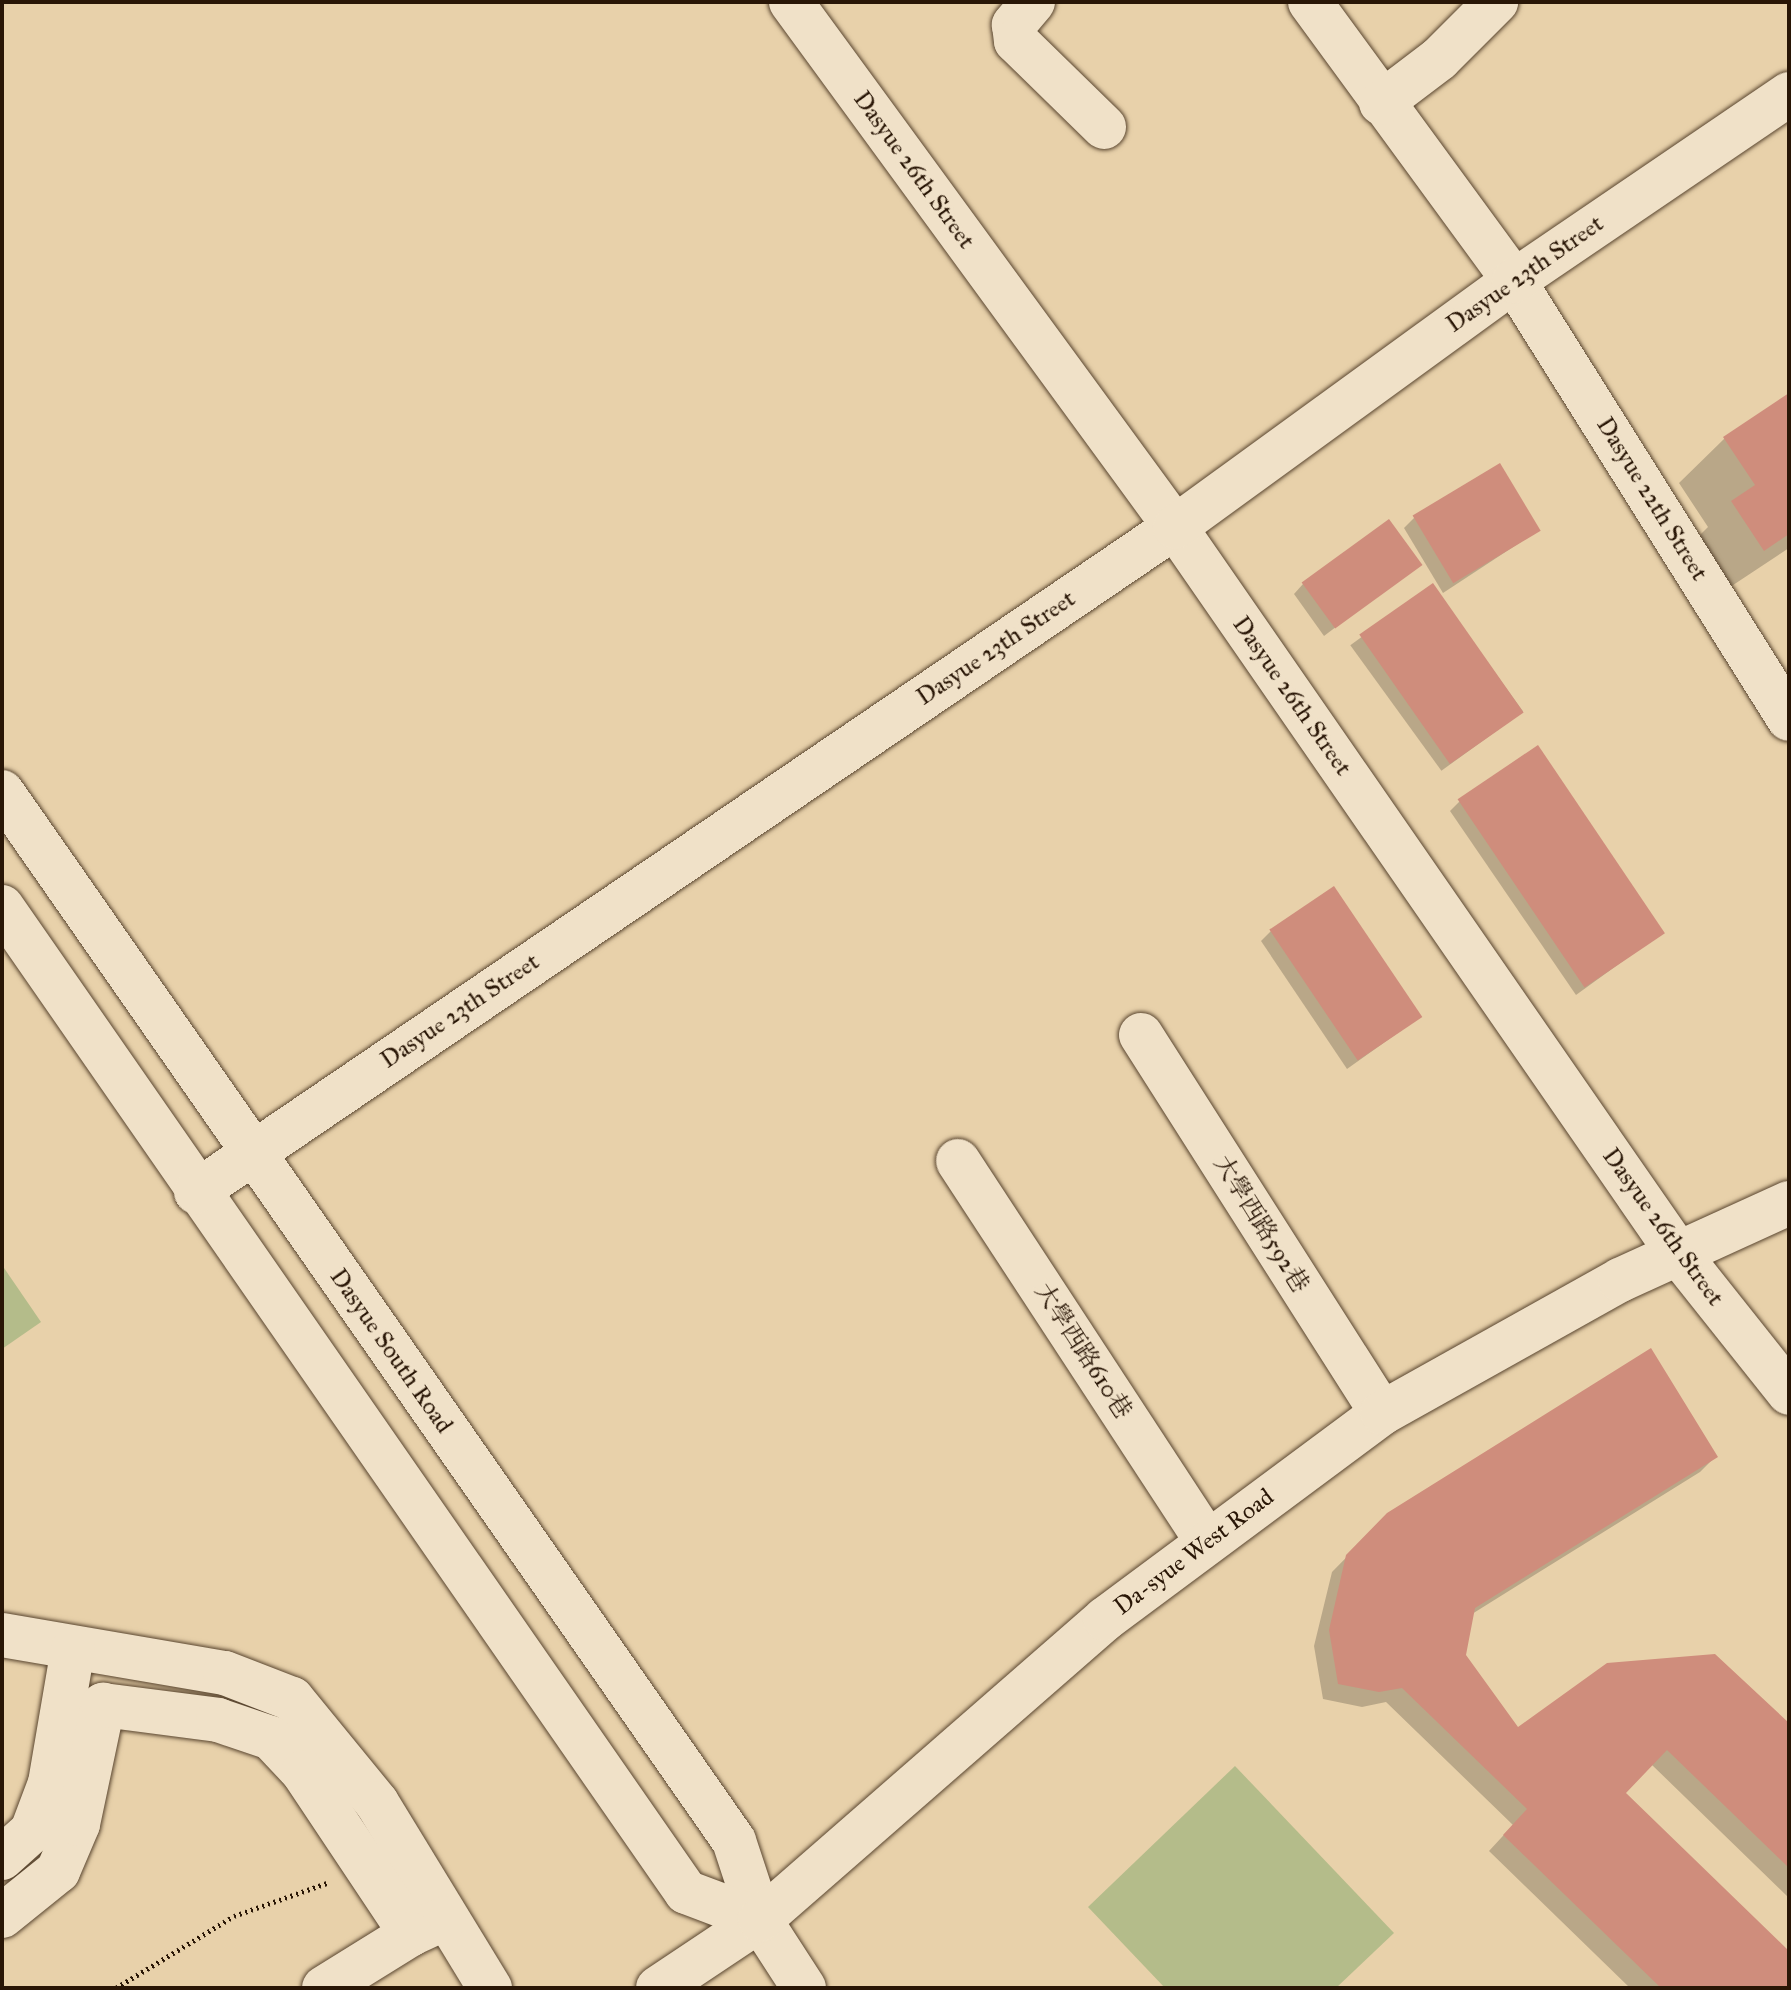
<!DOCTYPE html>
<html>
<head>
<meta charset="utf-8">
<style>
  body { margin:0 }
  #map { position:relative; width:1791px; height:1990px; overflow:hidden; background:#e8d1aa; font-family:"IM FELL Great Primer","Noto Serif TC",serif }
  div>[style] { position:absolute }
  .green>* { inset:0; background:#b4bc8a }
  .shadow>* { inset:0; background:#0003; transform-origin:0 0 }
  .building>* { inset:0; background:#cf8d7c; transform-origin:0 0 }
  .path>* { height:5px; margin-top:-2.5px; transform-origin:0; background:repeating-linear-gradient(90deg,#291606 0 2px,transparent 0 6px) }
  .roads { filter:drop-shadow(0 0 2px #59452f) drop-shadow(0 0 2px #59452f) }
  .minor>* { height:44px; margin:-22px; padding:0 22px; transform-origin:22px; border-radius:22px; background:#f0e1c8 }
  span { translate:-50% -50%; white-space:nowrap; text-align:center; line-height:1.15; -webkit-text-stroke:6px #f0e1c8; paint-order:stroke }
  .street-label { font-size:24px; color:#291606 }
  .frame { position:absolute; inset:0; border:4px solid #291606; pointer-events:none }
</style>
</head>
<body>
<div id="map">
  <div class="green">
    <i style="clip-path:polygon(2px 1265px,41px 1322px,2px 1349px)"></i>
    <i style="clip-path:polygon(1235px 1766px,1394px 1933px,1336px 1988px,1165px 1988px,1088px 1907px)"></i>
  </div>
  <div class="shadow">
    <i style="clip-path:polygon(1789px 396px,1789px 548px,1718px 595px,1687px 548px,1708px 527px,1679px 483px,1725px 438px)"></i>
    <i style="clip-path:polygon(1414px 518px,1539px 530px,1443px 593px,1404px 528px)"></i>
    <i style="clip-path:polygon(1419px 564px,1324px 636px,1294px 594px,1303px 584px)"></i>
    <i style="left:1432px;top:586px;width:155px;height:101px;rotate:54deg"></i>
    <i style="clip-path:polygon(1460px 801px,1663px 932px,1576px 995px,1450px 811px)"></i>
    <i style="clip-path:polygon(1271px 931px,1420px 1017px,1347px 1069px,1261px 941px)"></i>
    <i style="clip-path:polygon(1715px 1457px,1700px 1472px,1472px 1614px,1464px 1655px,1518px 1730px,1789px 1726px,1789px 1898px,1651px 1764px,1623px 1793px,1789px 1954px,1789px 1988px,1630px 1988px,1489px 1851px,1513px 1825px,1386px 1702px,1362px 1707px,1323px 1699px,1314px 1646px,1332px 1572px,1388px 1515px)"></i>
  </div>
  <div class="building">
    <i style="clip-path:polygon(1789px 393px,1789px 534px,1764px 551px,1731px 501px,1755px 485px,1723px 437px)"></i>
    <i style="left:1500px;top:463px;width:79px;height:102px;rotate:59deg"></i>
    <i style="left:1389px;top:519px;width:57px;height:108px;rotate:54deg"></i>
    <i style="left:1433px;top:583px;width:158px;height:90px;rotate:55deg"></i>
    <i style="left:1538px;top:745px;width:227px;height:97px;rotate:56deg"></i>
    <i style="left:1334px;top:886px;width:158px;height:78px;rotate:56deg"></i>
    <i style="clip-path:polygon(1651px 1348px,1718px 1457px,1475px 1608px,1466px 1655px,1518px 1727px,1607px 1663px,1715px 1654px,1789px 1723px,1789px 1868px,1667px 1750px,1626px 1793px,1789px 1951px,1789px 1988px,1661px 1988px,1503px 1835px,1527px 1809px,1402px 1688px,1379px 1692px,1338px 1684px,1329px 1630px,1346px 1555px,1387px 1513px)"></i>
  </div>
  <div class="path">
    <i style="left:116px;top:1988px;width:138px;rotate:-31.4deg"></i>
    <i style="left:234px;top:1916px;width:99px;rotate:-19.5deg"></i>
  </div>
  <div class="roads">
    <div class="minor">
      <i style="left:791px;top:2px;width:650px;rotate:53.82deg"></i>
      <i style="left:1175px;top:527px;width:882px;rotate:55.3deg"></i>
      <i style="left:1677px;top:1252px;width:180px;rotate:51.5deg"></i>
      <i style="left:1033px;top:2px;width:30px;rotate:130deg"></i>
      <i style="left:1014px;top:25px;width:16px;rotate:83deg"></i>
      <i style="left:1016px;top:41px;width:123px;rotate:44.3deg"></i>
      <i style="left:1310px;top:2px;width:346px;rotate:53.8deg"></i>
      <i style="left:1514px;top:281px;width:517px;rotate:57.88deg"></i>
      <i style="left:1381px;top:103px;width:73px;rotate:-37.2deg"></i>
      <i style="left:1439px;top:59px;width:81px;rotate:-45deg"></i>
      <i style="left:2px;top:792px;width:1279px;rotate:55.09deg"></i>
      <i style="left:734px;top:1841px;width:83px;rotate:71.8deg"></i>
      <i style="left:760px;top:1920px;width:81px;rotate:57.1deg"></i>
      <i style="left:2px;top:907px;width:1199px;rotate:55.22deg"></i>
      <i style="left:686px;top:1892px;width:79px;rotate:20.7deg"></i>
      <i style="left:1141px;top:1035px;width:448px;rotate:57.5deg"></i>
      <i style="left:958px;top:1161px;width:454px;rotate:56.8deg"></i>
      <i style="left:196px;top:1192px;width:1183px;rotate:-34.19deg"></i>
      <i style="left:1175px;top:527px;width:419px;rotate:-36deg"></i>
      <i style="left:1514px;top:281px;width:333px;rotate:-34.2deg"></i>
      <i style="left:2px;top:1635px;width:226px;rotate:9.7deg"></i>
      <i style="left:225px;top:1673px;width:72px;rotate:21.2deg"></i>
      <i style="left:292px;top:1699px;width:134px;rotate:50.7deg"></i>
      <i style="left:377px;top:1803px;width:217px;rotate:58.6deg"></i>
      <i style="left:2px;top:1858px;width:40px;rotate:-42deg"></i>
      <i style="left:32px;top:1831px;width:51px;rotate:-69.4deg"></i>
      <i style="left:50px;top:1783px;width:136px;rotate:-80.3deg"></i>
      <i style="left:2px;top:1916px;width:72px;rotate:-38.8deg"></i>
      <i style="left:58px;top:1871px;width:51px;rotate:-66.9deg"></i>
      <i style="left:78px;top:1824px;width:122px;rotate:-78.1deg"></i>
      <i style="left:103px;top:1705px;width:116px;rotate:7.4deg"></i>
      <i style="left:218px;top:1720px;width:56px;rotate:18.8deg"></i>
      <i style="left:271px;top:1738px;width:47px;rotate:46.7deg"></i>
      <i style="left:303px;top:1772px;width:195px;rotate:56.3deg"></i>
      <i style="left:411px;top:1934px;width:38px;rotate:-25deg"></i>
      <i style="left:324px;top:1988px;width:102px;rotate:-31.8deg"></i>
      <i style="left:658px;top:1988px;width:123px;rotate:-33.7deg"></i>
      <i style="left:760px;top:1920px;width:458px;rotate:-41.1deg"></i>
      <i style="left:1105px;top:1619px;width:345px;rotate:-36.6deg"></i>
      <i style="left:1382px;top:1413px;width:273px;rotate:-29.2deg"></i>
      <i style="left:1620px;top:1280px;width:186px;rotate:-24.5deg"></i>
    </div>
  </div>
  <div class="street-label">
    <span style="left:914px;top:170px;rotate:54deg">Dasyue 26th Street</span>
    <span style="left:1525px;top:274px;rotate:-35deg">Dasyue 23th Street</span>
    <span style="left:1652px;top:499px;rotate:58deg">Dasyue 22th Street</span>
    <span style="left:996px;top:648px;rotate:-34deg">Dasyue 23th Street</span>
    <span style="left:1292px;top:696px;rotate:55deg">Dasyue 26th Street</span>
    <span style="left:460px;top:1011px;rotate:-34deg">Dasyue 23th Street</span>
    <span style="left:1261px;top:1224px;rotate:58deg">大學西路592巷</span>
    <span style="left:1663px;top:1227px;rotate:54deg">Dasyue 26th Street</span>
    <span style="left:391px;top:1351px;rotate:55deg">Dasyue South Road</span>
    <span style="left:1083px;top:1351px;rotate:57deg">大學西路610巷</span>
    <span style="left:1194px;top:1552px;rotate:-37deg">Da-syue West Road</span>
  </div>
  <div class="frame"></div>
</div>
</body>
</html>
